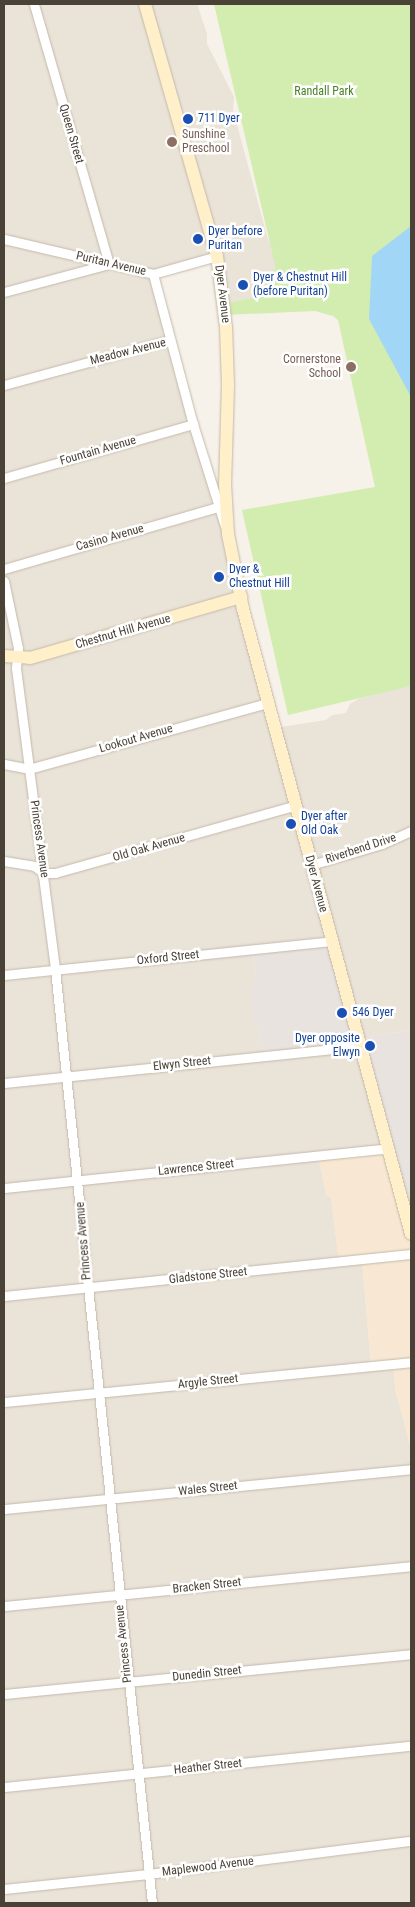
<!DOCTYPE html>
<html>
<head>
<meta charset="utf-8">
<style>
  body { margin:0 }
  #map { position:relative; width:415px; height:1907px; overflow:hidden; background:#f6f1e9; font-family:"Roboto Condensed",sans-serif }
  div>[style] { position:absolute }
  .residential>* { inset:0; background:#eae3d7 }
  .commercial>* { inset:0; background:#f8e8d3 }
  .industrial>* { inset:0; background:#e8e3de }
  .green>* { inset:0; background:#d3ecaf }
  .water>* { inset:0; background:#a2d6f6 }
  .roads { filter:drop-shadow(0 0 1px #c2b9ab) drop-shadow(0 0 1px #c2b9ab) }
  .street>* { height:9px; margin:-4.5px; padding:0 4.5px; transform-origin:4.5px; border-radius:4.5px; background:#fff }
  .secondary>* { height:12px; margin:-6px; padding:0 6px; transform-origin:6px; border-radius:6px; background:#fff0ca }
  .dots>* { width:14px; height:14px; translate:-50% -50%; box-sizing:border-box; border:2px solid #fff; border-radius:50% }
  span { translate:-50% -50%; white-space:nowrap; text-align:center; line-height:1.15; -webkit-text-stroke:5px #fff; paint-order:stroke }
  .park-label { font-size:12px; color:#4b8125 }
  .transit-label { font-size:12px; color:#164399 }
  .left { translate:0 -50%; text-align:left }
  .right { translate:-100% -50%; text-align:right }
  .street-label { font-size:12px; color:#4a4237 }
  .education-label { font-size:12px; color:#785e54 }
  .frame { position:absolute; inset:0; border:5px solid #4a4237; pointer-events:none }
</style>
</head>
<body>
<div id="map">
  <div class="residential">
    <i style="clip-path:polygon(4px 4px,197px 4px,207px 34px,207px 44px,234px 97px,233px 110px,267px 236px,279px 268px,261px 296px,223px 304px,216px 260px,156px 274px,275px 728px,326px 720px,332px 715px,346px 713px,350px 704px,358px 699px,411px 684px,411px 1031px,374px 1035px,360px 1041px,252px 951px,256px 973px,254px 976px,258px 1028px,264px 1055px,357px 1047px,388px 1146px,331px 1197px,338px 1254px,362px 1261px,371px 1365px,394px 1366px,395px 1388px,411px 1449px,411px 1903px,4px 1903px)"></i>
  </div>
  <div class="commercial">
    <i style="clip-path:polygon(388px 1150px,411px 1234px,411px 1449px,395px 1388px,394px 1366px,371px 1365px,362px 1261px,339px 1262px,331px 1198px,326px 1196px,318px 1158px)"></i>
  </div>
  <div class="industrial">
    <i style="clip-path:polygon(330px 942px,360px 1041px,374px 1035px,411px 1031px,411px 1234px,361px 1048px,264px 1055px,258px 1028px,254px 1025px,249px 988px,254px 984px,254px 976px,256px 972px,252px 950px)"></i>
  </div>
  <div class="green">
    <i style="clip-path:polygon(214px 4px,411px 4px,411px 686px,288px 715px,242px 510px,375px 487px,338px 320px,333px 316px,315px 311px,224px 315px,223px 304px,261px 296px,266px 288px,265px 274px,276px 269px)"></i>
  </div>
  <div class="water">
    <i style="clip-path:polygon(411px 226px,411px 397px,369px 319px,372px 256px)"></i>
  </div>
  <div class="roads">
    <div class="street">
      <i style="left:4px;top:239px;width:153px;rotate:13.2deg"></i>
      <i style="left:153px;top:274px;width:66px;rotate:-15.7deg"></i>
      <i style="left:153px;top:274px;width:155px;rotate:75.1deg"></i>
      <i style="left:193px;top:424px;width:107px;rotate:72.6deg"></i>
      <i style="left:4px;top:292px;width:109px;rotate:-14.9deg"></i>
      <i style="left:109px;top:264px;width:271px;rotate:-106.1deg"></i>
      <i style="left:4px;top:385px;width:172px;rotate:-15.2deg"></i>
      <i style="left:4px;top:478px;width:197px;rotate:-15.9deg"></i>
      <i style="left:4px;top:569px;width:222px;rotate:-16.2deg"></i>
      <i style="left:4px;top:581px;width:68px;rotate:78.2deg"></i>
      <i style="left:18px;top:648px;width:20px;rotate:96deg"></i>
      <i style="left:16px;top:668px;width:304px;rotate:82.6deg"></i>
      <i style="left:55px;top:969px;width:939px;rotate:84.07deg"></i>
      <i style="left:4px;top:764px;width:25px;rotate:11deg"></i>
      <i style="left:29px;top:769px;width:247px;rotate:-15.5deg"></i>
      <i style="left:4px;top:861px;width:30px;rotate:9deg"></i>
      <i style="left:34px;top:866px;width:12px;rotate:35deg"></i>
      <i style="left:44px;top:873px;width:11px"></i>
      <i style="left:55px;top:873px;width:248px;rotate:-15.7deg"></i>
      <i style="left:311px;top:865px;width:74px;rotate:-16.5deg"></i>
      <i style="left:382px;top:844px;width:32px;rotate:-24deg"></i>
      <i style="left:4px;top:975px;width:330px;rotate:-5.9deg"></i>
      <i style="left:4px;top:1083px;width:358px;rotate:-5.9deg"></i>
      <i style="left:4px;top:1188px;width:387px;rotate:-5.9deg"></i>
      <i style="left:4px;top:1296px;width:409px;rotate:-5.9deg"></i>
      <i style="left:4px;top:1402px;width:409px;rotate:-5.6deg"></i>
      <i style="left:4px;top:1509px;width:409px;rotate:-5.6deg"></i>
      <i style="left:4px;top:1606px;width:409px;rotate:-5.6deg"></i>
      <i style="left:4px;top:1694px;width:409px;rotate:-5.6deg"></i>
      <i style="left:4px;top:1787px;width:409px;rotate:-5.8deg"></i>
      <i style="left:4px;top:1889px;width:145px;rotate:-5.9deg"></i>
      <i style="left:148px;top:1874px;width:265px;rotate:-7.2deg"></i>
    </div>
    <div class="secondary">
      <i style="left:145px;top:4px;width:262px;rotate:74.1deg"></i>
      <i style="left:217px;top:256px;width:72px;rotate:82.8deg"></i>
      <i style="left:226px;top:327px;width:58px;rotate:88deg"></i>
      <i style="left:228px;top:385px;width:99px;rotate:91.7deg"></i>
      <i style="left:225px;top:484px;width:50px;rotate:86.6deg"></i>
      <i style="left:228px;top:534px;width:76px;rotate:78.7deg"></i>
      <i style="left:243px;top:609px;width:647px;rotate:74.95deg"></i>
      <i style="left:4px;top:656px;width:26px;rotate:4deg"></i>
      <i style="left:30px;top:658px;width:220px;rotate:-16.1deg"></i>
    </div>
  </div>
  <div class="dots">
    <i style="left:188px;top:119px;background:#1a4fb4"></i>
    <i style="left:172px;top:142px;background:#8d6e63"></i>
    <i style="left:198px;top:239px;background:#1a4fb4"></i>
    <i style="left:243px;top:285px;background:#1a4fb4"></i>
    <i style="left:351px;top:367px;background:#8d6e63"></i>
    <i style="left:219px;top:577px;background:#1a4fb4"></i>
    <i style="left:291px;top:824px;background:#1a4fb4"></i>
    <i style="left:342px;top:1013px;background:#1a4fb4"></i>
    <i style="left:370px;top:1046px;background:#1a4fb4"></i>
  </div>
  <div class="park-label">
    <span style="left:324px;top:92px">Randall Park</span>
  </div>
  <div class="transit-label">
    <span class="left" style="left:198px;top:119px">711 Dyer</span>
    <span class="left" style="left:208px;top:239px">Dyer before<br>Puritan</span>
    <span class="left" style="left:253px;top:285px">Dyer &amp; Chestnut Hill<br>(before Puritan)</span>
    <span class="left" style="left:229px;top:577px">Dyer &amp;<br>Chestnut Hill</span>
    <span class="left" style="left:301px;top:824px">Dyer after<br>Old Oak</span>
    <span class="left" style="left:352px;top:1013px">546 Dyer</span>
    <span class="right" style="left:360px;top:1046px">Dyer opposite<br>Elwyn</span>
  </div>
  <div class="street-label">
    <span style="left:71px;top:134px;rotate:74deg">Queen Street</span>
    <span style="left:111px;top:264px;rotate:13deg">Puritan Avenue</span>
    <span style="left:222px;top:294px;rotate:83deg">Dyer Avenue</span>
    <span style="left:128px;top:352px;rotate:-14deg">Meadow Avenue</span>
    <span style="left:98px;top:451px;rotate:-16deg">Fountain Avenue</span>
    <span style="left:110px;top:538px;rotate:-16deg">Casino Avenue</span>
    <span style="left:123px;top:632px;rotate:-16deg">Chestnut Hill Avenue</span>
    <span style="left:136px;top:739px;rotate:-16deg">Lookout Avenue</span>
    <span style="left:39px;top:839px;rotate:82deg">Princess Avenue</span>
    <span style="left:149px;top:848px;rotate:-16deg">Old Oak Avenue</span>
    <span style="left:361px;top:849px;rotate:-18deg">Riverbend Drive</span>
    <span style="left:316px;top:884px;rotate:75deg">Dyer Avenue</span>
    <span style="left:168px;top:958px;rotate:-6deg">Oxford Street</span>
    <span style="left:182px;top:1064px;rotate:-6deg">Elwyn Street</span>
    <span style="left:196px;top:1168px;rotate:-6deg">Lawrence Street</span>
    <span style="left:84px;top:1241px;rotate:-95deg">Princess Avenue</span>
    <span style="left:208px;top:1276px;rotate:-6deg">Gladstone Street</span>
    <span style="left:208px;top:1382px;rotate:-6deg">Argyle Street</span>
    <span style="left:208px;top:1489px;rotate:-6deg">Wales Street</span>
    <span style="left:207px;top:1586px;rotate:-6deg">Bracken Street</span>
    <span style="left:124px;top:1644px;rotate:-96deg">Princess Avenue</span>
    <span style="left:207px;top:1674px;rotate:-6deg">Dunedin Street</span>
    <span style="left:208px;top:1767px;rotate:-6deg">Heather Street</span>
    <span style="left:208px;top:1867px;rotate:-7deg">Maplewood Avenue</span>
  </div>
  <div class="education-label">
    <span class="left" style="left:182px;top:142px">Sunshine<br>Preschool</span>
    <span class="right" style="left:341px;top:367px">Cornerstone<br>School</span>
  </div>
  <div class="frame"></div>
</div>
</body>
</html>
